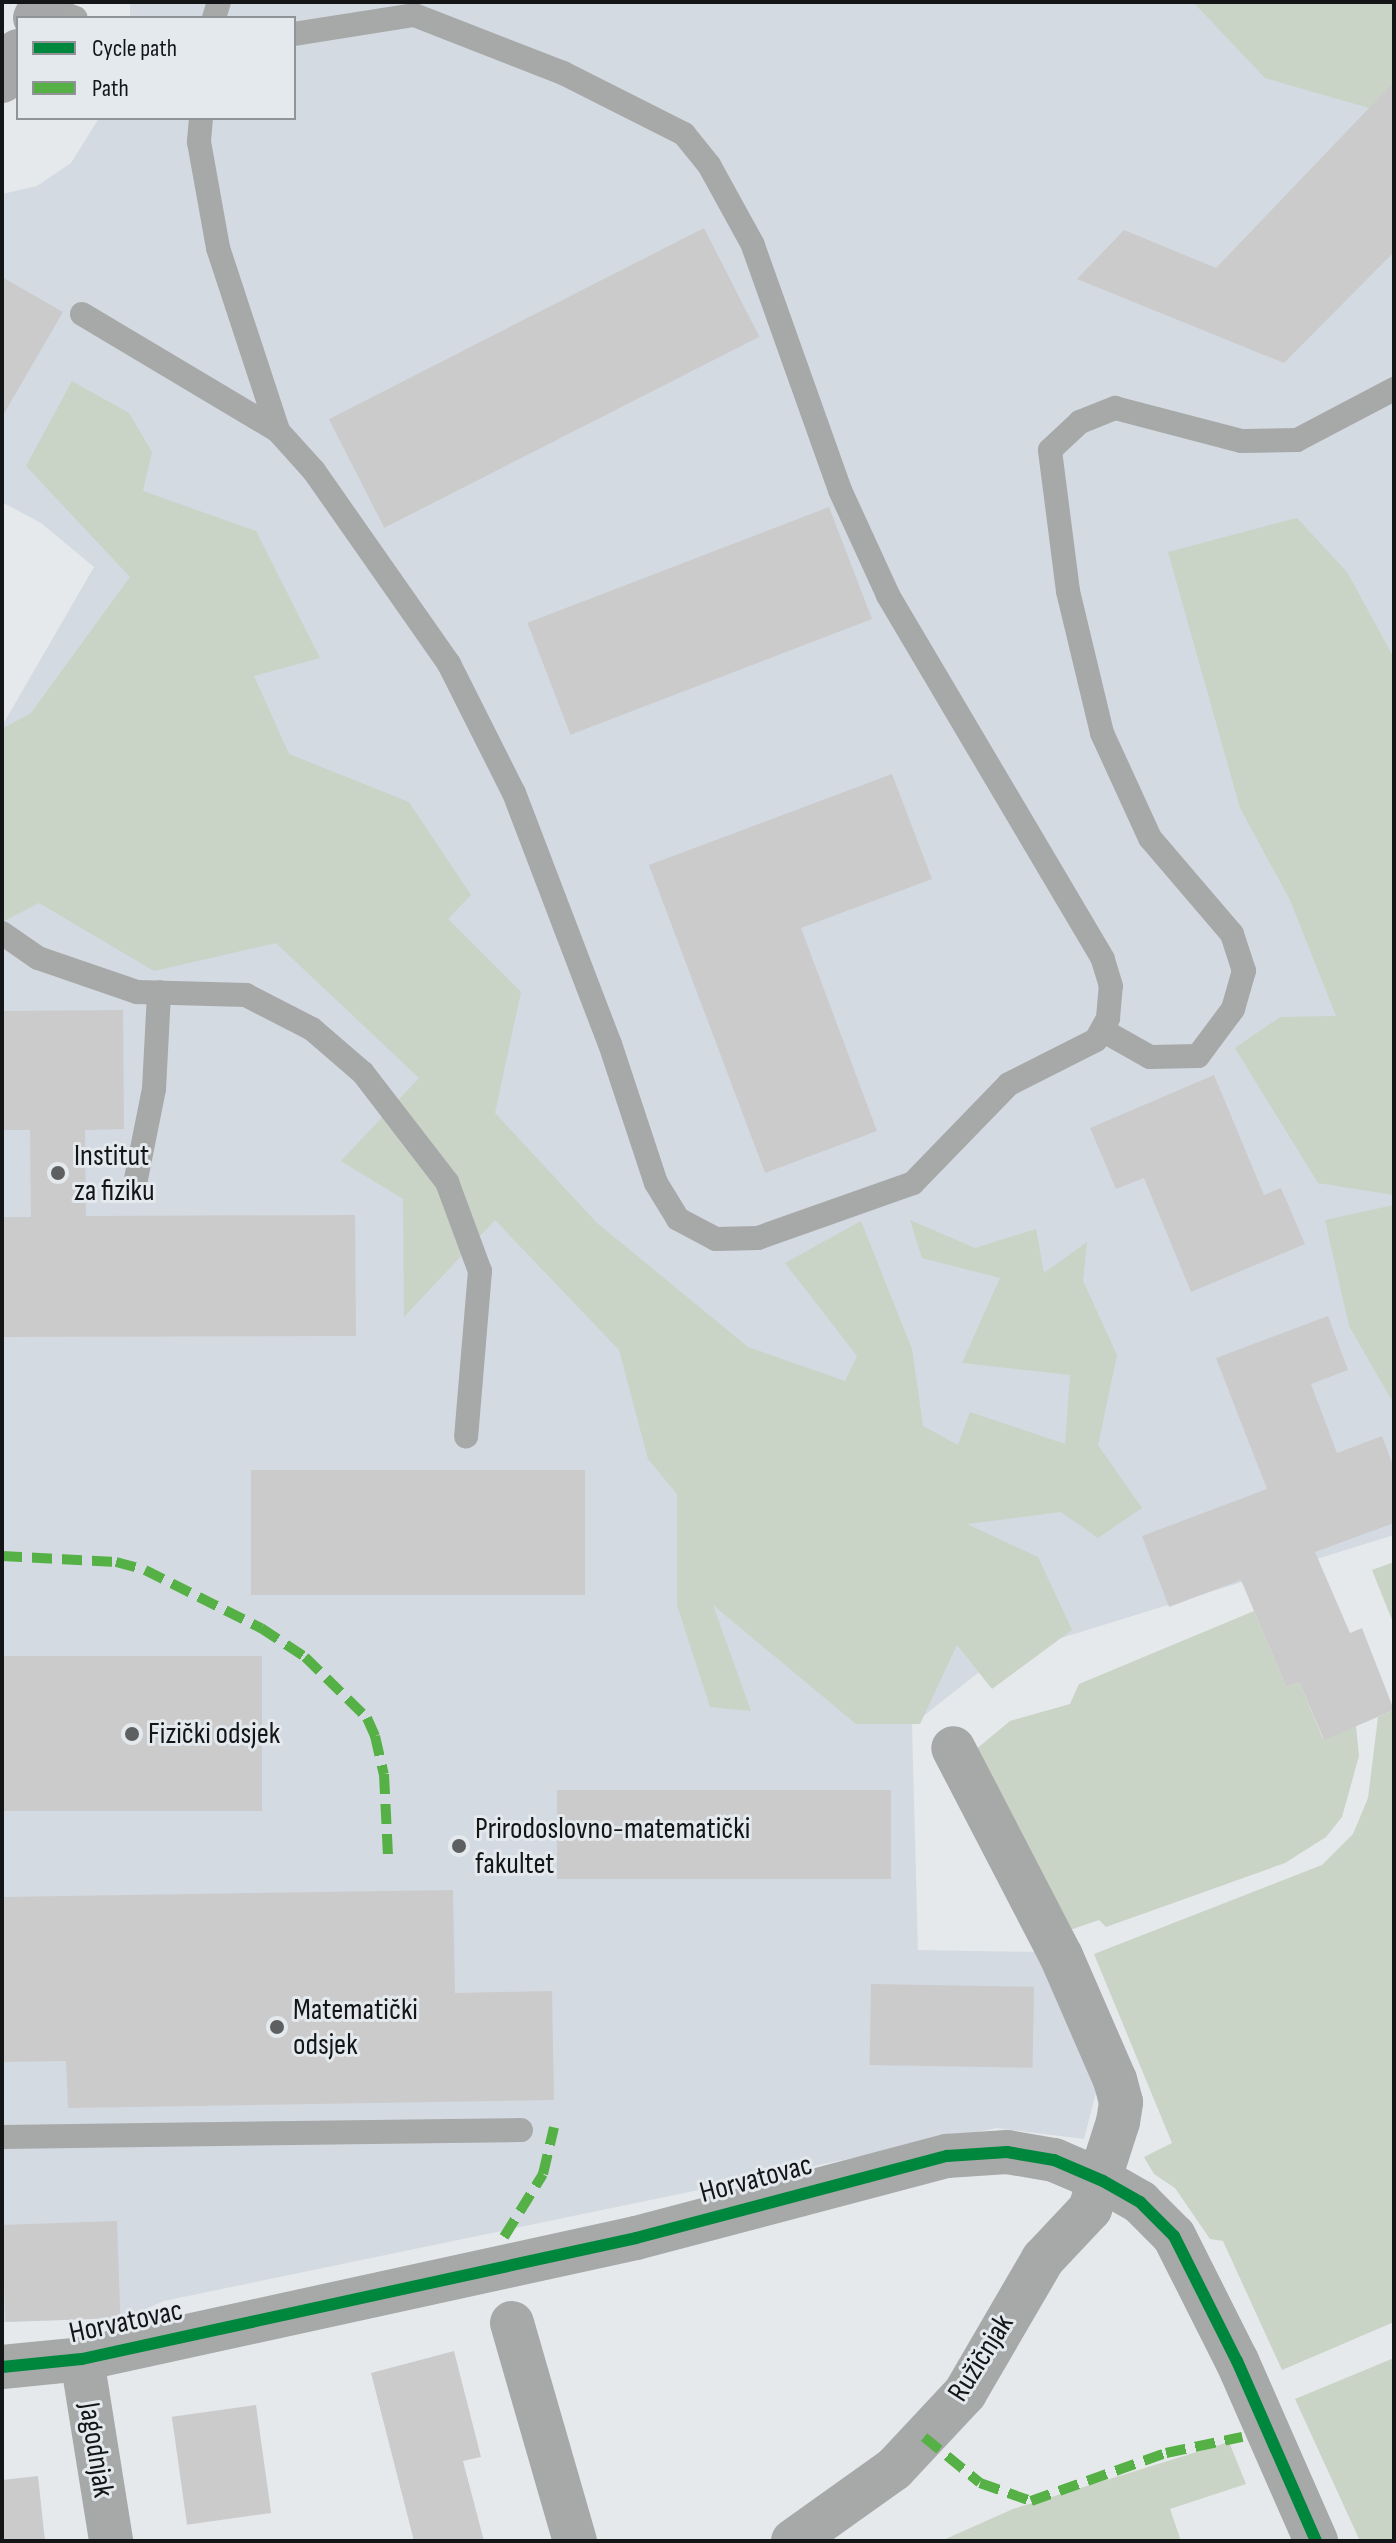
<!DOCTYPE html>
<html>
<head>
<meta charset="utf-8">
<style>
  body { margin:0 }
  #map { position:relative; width:1396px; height:2543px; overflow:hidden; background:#e6e9eb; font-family:"Sofia Sans Condensed",sans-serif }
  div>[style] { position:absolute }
  .built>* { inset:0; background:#d3dae1 }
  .green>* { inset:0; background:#c9d3c6 }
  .building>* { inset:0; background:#cccbcc; transform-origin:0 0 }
  .service>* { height:24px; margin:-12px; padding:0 12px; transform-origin:12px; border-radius:12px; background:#a7a8a8 }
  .minor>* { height:44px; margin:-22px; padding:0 22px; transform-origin:22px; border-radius:22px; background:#a7a8a8 }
  .tertiary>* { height:44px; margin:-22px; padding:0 22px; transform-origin:22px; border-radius:22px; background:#a7a8a8 }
  .secondary>* { height:44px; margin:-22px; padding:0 22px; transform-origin:22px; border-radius:22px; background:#a6a7a8 }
  .quiet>* { height:10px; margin-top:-5px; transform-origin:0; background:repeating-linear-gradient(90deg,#55b145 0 20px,transparent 0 30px) }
  .cycleway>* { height:12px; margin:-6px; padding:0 6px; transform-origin:6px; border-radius:6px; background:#00873e }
  .dots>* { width:22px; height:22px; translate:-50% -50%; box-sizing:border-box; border:4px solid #e4e9ed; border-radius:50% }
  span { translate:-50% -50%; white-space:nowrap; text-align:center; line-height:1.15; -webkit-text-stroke:6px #e4e9ed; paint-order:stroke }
  .poi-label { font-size:30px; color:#141517 }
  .left { translate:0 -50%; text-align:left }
  .street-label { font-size:30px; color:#141517 }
  .frame { position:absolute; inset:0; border:4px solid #141517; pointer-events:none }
  .legend { position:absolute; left:16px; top:16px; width:280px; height:104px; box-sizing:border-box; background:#e4e9ed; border:2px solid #919497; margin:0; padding:10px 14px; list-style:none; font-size:24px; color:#141517 }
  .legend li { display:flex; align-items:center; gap:16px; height:40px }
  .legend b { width:40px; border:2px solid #919497 }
</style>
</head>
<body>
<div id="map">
  <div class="built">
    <i style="clip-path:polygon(130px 2px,1394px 2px,1394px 1535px,997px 1658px,912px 1725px,918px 1950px,1039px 1952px,1100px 2077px,1084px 2139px,997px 2128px,164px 2301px,126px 2318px,2px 2322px,2px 726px,94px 567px,41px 523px,2px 502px,2px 194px,37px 186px,71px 163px,99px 118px,294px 118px,294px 18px,130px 18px)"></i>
  </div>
  <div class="green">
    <i style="clip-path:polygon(1193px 2px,1394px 2px,1394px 82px,1369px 108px,1265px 78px)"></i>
    <i style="clip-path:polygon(72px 381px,129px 413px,152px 452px,143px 491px,256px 531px,320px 658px,254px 676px,289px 754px,409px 802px,471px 895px,448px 919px,521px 992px,495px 1113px,597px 1223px,748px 1347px,845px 1381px,857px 1356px,785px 1263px,861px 1221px,912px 1349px,923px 1426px,958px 1445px,970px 1412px,1065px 1444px,1070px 1375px,962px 1363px,1000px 1278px,922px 1258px,910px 1220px,975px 1248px,1036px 1229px,1044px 1273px,1087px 1242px,1083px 1281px,1117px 1355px,1098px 1445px,1142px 1508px,1098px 1538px,1061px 1512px,967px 1524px,1038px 1557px,1072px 1630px,992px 1689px,957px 1645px,920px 1724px,856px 1724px,713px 1605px,751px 1711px,710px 1707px,677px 1605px,677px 1494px,648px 1459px,619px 1350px,495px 1220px,404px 1317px,403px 1199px,341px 1161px,419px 1078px,276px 943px,154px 971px,39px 903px,2px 922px,2px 729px,31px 713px,130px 577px,26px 466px)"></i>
    <i style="clip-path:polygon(1297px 518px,1347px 572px,1394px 658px,1394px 1195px,1318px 1183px,1235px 1048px,1280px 1017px,1336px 1016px,1290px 900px,1240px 808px,1168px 552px)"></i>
    <i style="clip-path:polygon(1394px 1205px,1394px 1404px,1349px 1326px,1325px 1220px)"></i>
    <i style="clip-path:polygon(1394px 1562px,1394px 1625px,1372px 1570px)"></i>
    <i style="clip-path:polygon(1254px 1611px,1286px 1687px,1299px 1682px,1323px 1739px,1356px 1726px,1359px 1756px,1342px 1817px,1326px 1837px,1285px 1863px,1106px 1927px,1099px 1920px,1067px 1931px,975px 1750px,1010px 1721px,1070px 1704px,1079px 1684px)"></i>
    <i style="clip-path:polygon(1394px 1710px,1394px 2322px,1282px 2370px,1223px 2241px,1210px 2239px,1175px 2188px,1154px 2174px,1144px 2157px,1172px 2143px,1094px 1954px,1322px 1865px,1353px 1834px,1368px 1798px,1378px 1717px)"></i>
    <i style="clip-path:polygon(1394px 2358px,1394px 2541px,1360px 2541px,1295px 2399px)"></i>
    <i style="clip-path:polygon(1229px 2442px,1246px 2484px,1170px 2509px,1181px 2541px,941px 2541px,1013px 2509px)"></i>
  </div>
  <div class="building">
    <i style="clip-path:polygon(1394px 82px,1394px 252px,1284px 363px,1077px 279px,1124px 230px,1216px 268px)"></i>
    <i style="left:704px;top:228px;width:122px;height:421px;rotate:63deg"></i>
    <i style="clip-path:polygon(2px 277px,63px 312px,2px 417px)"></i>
    <i style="left:829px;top:507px;width:120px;height:323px;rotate:69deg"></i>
    <i style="clip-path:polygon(892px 774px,932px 879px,801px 928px,877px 1131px,765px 1173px,649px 865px)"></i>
    <i style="clip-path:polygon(123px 1010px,124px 1129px,85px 1130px,86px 1216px,355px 1215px,356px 1336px,2px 1337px,2px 1217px,31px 1217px,30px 1130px,2px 1130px,2px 1011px)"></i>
    <i style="clip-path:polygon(1214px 1075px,1264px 1195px,1281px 1188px,1305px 1244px,1191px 1292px,1144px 1178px,1116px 1189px,1090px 1128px)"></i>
    <i style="clip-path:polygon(1328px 1316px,1348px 1370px,1311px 1384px,1337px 1453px,1382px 1436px,1394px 1468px,1394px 1523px,1315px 1552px,1350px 1633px,1362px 1628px,1394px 1710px,1324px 1740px,1299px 1682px,1286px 1687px,1241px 1580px,1169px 1607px,1142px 1536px,1267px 1489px,1216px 1358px)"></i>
    <i style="left:585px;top:1470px;width:125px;height:334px;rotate:90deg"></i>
    <i style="left:262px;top:1656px;width:155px;height:260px;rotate:90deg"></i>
    <i style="left:557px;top:1790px;width:334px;height:89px"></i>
    <i style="clip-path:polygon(453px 1890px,455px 1993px,552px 1991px,554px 2100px,68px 2108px,66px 2061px,2px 2062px,2px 1897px)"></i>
    <i style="left:871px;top:1984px;width:163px;height:81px;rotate:1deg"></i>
    <i style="left:117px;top:2221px;width:97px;height:115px;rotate:88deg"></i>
    <i style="clip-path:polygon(454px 2351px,481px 2457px,463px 2461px,484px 2541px,414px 2541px,371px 2373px)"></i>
    <i style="left:256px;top:2405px;width:109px;height:85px;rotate:82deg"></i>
    <i style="clip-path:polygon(38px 2476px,45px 2541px,2px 2541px,2px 2480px)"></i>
  </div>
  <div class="service">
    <i style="left:42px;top:5px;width:36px;rotate:21deg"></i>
    <i style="left:214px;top:18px;width:17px;rotate:-73deg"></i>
    <i style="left:201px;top:118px;width:24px;rotate:95deg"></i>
    <i style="left:199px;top:142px;width:108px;rotate:79.8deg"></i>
    <i style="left:218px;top:248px;width:193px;rotate:71.8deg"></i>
    <i style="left:82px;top:314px;width:228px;rotate:30.8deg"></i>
    <i style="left:278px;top:431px;width:54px;rotate:48deg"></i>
    <i style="left:314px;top:471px;width:236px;rotate:55deg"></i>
    <i style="left:449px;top:664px;width:144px;rotate:63.3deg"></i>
    <i style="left:514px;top:793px;width:269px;rotate:69.1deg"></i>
    <i style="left:610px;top:1044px;width:146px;rotate:71.7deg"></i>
    <i style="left:656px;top:1183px;width:42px;rotate:58.6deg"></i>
    <i style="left:678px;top:1219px;width:43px;rotate:27.8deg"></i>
    <i style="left:716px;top:1239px;width:42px;rotate:-1.4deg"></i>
    <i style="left:758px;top:1238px;width:164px;rotate:-19.5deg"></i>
    <i style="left:913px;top:1183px;width:138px;rotate:-45.9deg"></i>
    <i style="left:1009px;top:1084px;width:97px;rotate:-26.8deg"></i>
    <i style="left:1096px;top:1040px;width:25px;rotate:-61deg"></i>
    <i style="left:1108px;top:1018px;width:32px;rotate:-85deg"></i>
    <i style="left:1111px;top:986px;width:28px;rotate:-107deg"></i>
    <i style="left:1103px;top:959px;width:423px;rotate:-120.6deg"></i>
    <i style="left:888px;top:595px;width:115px;rotate:-114.6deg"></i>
    <i style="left:840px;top:490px;width:260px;rotate:-109.6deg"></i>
    <i style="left:753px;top:245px;width:91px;rotate:-118.8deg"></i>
    <i style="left:709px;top:165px;width:40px;rotate:-129deg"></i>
    <i style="left:684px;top:134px;width:136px;rotate:-153.2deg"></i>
    <i style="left:563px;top:73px;width:160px;rotate:-158.7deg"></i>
    <i style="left:414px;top:15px;width:121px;rotate:171deg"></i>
    <i style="left:2px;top:933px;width:44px;rotate:34.8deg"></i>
    <i style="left:38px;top:958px;width:105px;rotate:19deg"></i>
    <i style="left:137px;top:992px;width:109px;rotate:1.6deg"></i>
    <i style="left:246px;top:995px;width:74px;rotate:27.3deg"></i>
    <i style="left:312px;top:1029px;width:67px;rotate:40.8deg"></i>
    <i style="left:363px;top:1073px;width:138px;rotate:52.4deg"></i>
    <i style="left:447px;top:1182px;width:95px;rotate:69.7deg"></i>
    <i style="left:480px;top:1271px;width:166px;rotate:94.8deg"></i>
    <i style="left:1102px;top:1030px;width:55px;rotate:29.4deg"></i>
    <i style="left:1150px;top:1057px;width:48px;rotate:-1.2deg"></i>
    <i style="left:1198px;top:1056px;width:59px;rotate:-53.3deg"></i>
    <i style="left:1233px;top:1009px;width:40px;rotate:-74deg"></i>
    <i style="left:1244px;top:971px;width:39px;rotate:-108deg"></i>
    <i style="left:1232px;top:934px;width:126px;rotate:-130.5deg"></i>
    <i style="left:1150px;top:838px;width:115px;rotate:-114.6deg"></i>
    <i style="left:1102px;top:733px;width:146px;rotate:-103.5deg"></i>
    <i style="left:1068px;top:591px;width:142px;rotate:-97.3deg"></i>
    <i style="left:1050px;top:450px;width:41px;rotate:-43deg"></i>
    <i style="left:1080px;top:422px;width:38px;rotate:-22deg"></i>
    <i style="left:1115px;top:408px;width:131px;rotate:14.6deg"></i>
    <i style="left:1242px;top:441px;width:55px;rotate:-1deg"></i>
    <i style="left:1297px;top:440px;width:110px;rotate:-27.7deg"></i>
    <i style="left:135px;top:1184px;width:97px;rotate:-78.7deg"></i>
    <i style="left:154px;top:1089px;width:97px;rotate:-87deg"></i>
    <i style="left:2px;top:2137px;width:519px;rotate:-0.77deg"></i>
  </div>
  <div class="minor">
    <i style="left:512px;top:2323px;width:227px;rotate:73.9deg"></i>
    <i style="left:82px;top:2359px;width:184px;rotate:80.9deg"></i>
    <i style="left:793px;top:2541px;width:124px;rotate:-35.5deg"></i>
    <i style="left:894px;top:2469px;width:104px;rotate:-46.9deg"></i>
    <i style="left:965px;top:2393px;width:155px;rotate:-59.8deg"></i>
    <i style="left:1043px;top:2259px;width:69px;rotate:-46.8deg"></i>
    <i style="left:1090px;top:2209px;width:91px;rotate:-72.2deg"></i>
    <i style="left:1118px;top:2122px;width:20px;rotate:-81deg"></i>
    <i style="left:1121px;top:2102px;width:23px;rotate:-105deg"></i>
    <i style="left:1115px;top:2080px;width:135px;rotate:-113.5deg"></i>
    <i style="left:1061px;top:1956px;width:234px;rotate:-117.4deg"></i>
  </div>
  <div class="tertiary">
    <i style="left:2px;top:2367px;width:80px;rotate:-5.7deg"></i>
    <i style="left:82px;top:2359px;width:567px;rotate:-12.32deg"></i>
    <i style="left:636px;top:2238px;width:322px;rotate:-14.8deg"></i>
    <i style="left:947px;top:2156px;width:60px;rotate:-3.8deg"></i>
    <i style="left:1007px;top:2152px;width:48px;rotate:9.7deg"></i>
    <i style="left:1054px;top:2160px;width:53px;rotate:23.2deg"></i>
    <i style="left:1103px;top:2181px;width:43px;rotate:29.6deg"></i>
    <i style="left:1140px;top:2202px;width:48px;rotate:45deg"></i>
    <i style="left:1174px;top:2236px;width:140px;rotate:63.3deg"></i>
    <i style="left:1237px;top:2361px;width:197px;rotate:66.3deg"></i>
  </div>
  <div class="secondary">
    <i style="left:35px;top:18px;width:18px;rotate:-63deg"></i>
    <i style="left:2px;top:81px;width:34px;rotate:-62deg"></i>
  </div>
  <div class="quiet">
    <i style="left:2px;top:1556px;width:114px;rotate:3deg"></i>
    <i style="left:116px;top:1562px;width:30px;rotate:15deg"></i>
    <i style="left:145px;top:1570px;width:130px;rotate:26.6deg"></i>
    <i style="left:261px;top:1628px;width:53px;rotate:33.4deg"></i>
    <i style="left:305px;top:1657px;width:87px;rotate:44.5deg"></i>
    <i style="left:367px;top:1718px;width:20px;rotate:66deg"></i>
    <i style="left:375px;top:1736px;width:39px;rotate:77deg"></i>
    <i style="left:384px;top:1774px;width:83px;rotate:87.2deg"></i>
    <i style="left:504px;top:2237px;width:74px;rotate:-58.2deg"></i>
    <i style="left:543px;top:2174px;width:48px;rotate:-76.8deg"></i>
    <i style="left:924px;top:2437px;width:72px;rotate:39.4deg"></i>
    <i style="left:980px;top:2483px;width:54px;rotate:19.4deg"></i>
    <i style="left:1031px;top:2501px;width:143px;rotate:-19.6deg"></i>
    <i style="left:1166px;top:2453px;width:78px;rotate:-11.9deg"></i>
  </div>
  <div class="cycleway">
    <i style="left:2px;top:2367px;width:80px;rotate:-5.7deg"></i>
    <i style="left:82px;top:2359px;width:567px;rotate:-12.32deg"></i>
    <i style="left:636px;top:2238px;width:322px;rotate:-14.8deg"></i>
    <i style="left:947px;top:2156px;width:60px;rotate:-3.8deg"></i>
    <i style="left:1007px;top:2152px;width:48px;rotate:9.7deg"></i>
    <i style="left:1054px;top:2160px;width:53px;rotate:23.2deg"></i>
    <i style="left:1103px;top:2181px;width:43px;rotate:29.6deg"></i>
    <i style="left:1140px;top:2202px;width:48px;rotate:45deg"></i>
    <i style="left:1174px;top:2236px;width:140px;rotate:63.3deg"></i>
    <i style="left:1237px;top:2361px;width:197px;rotate:66.3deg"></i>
  </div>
  <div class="dots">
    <i style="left:58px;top:1173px;background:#5e5f61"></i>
    <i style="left:132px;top:1734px;background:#5e5f61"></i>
    <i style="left:459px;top:1846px;background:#5e5f61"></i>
    <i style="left:277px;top:2027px;background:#5e5f61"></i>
  </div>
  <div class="poi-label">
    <span class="left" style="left:74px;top:1173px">Institut<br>za fiziku</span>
    <span class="left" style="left:148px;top:1734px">Fizički odsjek</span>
    <span class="left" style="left:475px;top:1846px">Prirodoslovno-matematički<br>fakultet</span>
    <span class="left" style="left:293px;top:2027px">Matematički<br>odsjek</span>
  </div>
  <div class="street-label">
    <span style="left:756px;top:2179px;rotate:-15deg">Horvatovac</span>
    <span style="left:126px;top:2322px;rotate:-12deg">Horvatovac</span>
    <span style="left:981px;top:2358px;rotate:-58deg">Ružičnjak</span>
    <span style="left:96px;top:2450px;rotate:81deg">Jagodnjak</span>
  </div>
  <div class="frame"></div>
  <ul class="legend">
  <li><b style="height:10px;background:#00873e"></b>Cycle path</li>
  <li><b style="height:10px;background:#55b145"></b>Path</li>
  </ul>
</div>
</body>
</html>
